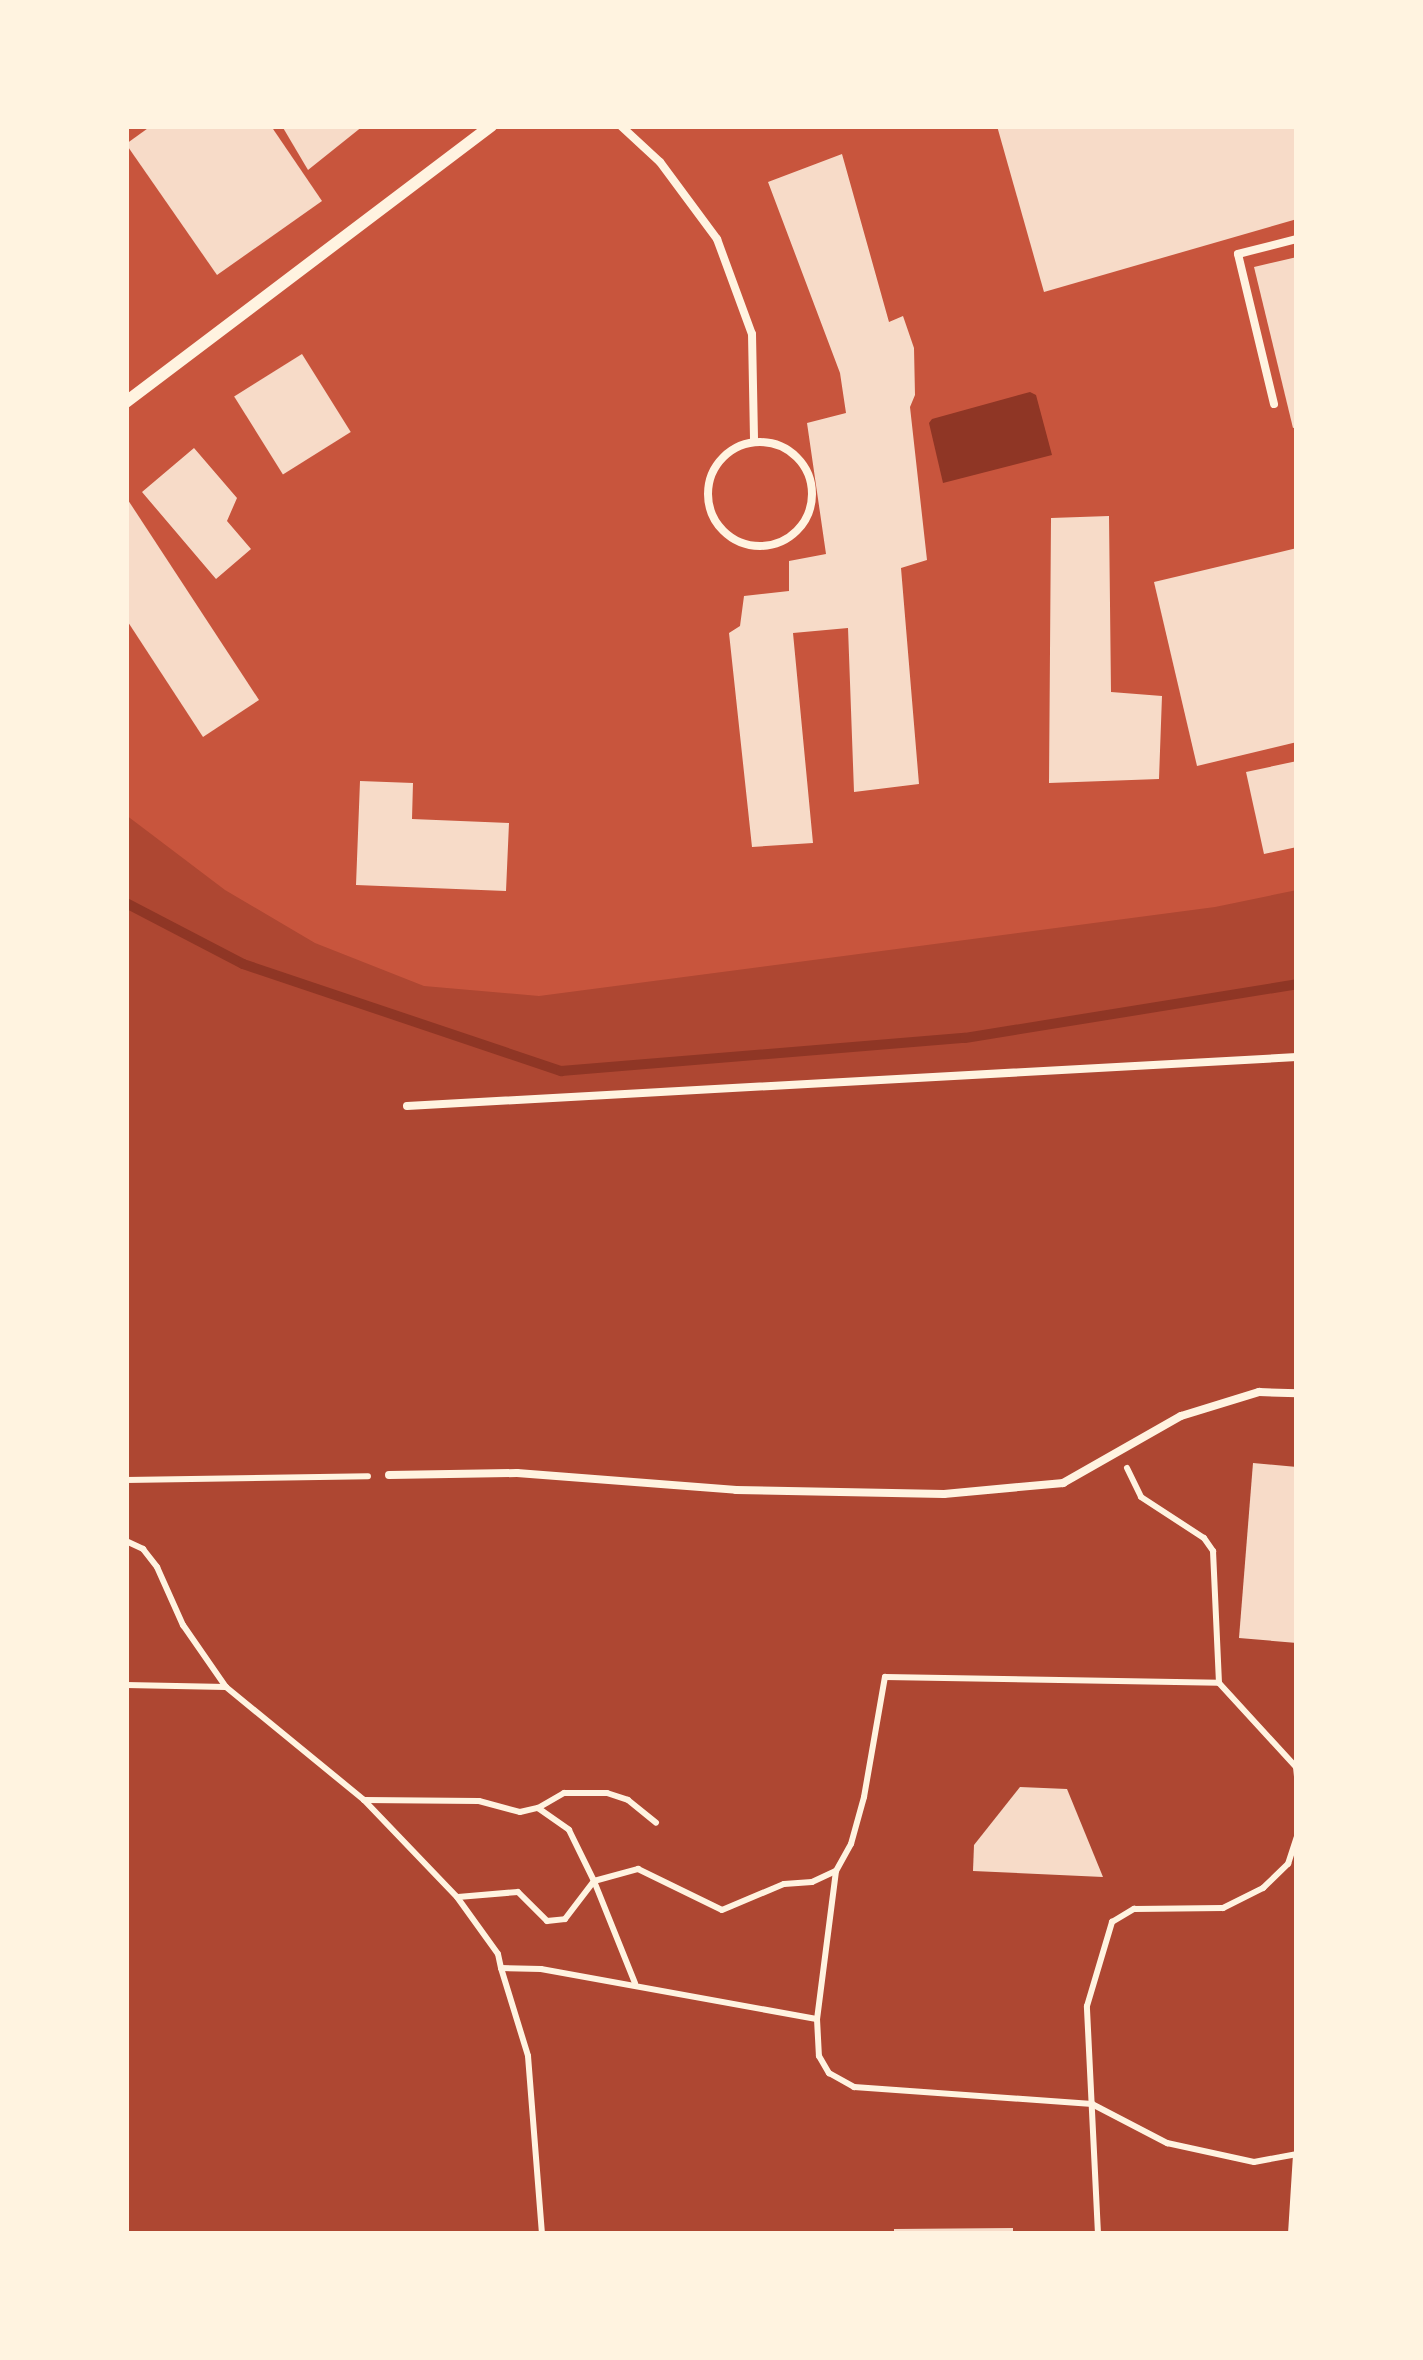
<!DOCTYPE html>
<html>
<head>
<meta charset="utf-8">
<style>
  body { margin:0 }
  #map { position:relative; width:1423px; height:2360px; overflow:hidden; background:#c8553d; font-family:"Exo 2",sans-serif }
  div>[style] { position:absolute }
  .green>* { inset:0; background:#ae4732 }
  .water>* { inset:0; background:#8f3625 }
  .stream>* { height:10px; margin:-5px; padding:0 5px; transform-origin:5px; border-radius:5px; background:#8f3625 }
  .building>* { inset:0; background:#f7dbc8; transform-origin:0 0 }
  .path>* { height:6px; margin:-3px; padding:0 3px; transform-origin:3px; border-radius:3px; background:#fff3e0 }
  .service>* { height:8px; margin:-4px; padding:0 4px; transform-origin:4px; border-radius:4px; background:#fff3e0 }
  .service>.ring { margin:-4px; padding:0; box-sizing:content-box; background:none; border:8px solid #fff3e0; border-radius:50% }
  .minor>* { height:12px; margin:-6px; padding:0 6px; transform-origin:6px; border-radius:6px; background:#fff3e0 }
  span { translate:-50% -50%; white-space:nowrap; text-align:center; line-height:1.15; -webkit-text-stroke:9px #fff3e0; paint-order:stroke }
  .frame { position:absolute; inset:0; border:129px solid #fff3e0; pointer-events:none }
</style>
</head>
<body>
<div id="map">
  <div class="green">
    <i style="clip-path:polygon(126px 815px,225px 890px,315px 943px,424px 986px,539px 996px,1215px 907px,1297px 890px,1297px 2234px,126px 2234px)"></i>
  </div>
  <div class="water">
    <i style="clip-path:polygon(1030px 392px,1036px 395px,1052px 455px,943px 483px,929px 423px,932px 419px)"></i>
  </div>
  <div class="stream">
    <i style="left:126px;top:903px;width:132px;rotate:27.5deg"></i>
    <i style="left:243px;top:964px;width:336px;rotate:18.6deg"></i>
    <i style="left:561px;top:1071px;width:405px;rotate:-4.7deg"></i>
    <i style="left:965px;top:1038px;width:336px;rotate:-9.2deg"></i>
  </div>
  <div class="building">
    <i style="clip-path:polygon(151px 126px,271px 126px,322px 201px,217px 275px,126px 144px)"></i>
    <i style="clip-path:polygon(282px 126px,363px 126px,308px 170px)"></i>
    <i style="clip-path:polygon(997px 126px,1297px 126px,1297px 219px,1044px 292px)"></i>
    <i style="clip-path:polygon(842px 154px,889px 322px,903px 316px,914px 348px,915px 395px,910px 407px,927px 560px,901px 568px,919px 784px,854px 792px,848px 628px,793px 633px,813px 843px,752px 847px,729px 633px,740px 626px,744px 596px,789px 591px,789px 561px,826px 554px,807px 423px,846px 413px,840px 373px,768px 182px)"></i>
    <i style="clip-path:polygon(1297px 257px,1297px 427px,1293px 428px,1254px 267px)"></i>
    <i style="left:302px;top:354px;width:92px;height:80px;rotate:58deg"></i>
    <i style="clip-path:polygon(194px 448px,237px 498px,227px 521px,251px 549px,216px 579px,142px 492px)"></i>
    <i style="clip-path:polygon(126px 497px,259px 700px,203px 737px,126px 619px)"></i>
    <i style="clip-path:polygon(1109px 516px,1111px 692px,1162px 696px,1159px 779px,1049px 783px,1051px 518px)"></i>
    <i style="clip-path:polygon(1297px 548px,1297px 742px,1197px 766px,1154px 582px)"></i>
    <i style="clip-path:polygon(1297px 761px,1297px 847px,1264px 854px,1246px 772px)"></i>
    <i style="clip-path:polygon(360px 781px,413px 783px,412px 819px,509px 823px,506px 891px,356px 885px)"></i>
    <i style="clip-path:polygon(1253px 1463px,1297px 1467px,1297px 1643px,1239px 1638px)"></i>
    <i style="clip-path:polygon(1020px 1787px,1067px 1789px,1103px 1877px,973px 1871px,974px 1845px)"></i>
    <i style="clip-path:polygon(1013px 2228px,1013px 2234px,894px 2234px,894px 2229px)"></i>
  </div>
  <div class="path">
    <i style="left:1127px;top:1468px;width:32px;rotate:64deg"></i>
    <i style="left:1141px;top:1497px;width:75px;rotate:33.1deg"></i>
    <i style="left:1204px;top:1538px;width:16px;rotate:55deg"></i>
    <i style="left:1213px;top:1551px;width:132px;rotate:87.4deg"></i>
    <i style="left:1219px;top:1683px;width:114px;rotate:47.5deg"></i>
    <i style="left:1296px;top:1767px;width:10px;rotate:84deg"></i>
    <i style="left:126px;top:1480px;width:242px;rotate:-0.9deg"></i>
    <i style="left:126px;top:1541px;width:19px;rotate:25deg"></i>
    <i style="left:143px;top:1549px;width:23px;rotate:52deg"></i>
    <i style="left:157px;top:1567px;width:64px;rotate:65.9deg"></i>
    <i style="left:183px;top:1625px;width:75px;rotate:55.3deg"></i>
    <i style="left:226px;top:1687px;width:178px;rotate:39.3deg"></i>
    <i style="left:364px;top:1800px;width:134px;rotate:46.2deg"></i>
    <i style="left:457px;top:1897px;width:70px;rotate:54.3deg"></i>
    <i style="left:498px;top:1954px;width:14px;rotate:78deg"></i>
    <i style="left:501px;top:1968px;width:40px;rotate:1.4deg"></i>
    <i style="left:541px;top:1969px;width:280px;rotate:10.3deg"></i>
    <i style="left:126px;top:1685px;width:100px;rotate:1.1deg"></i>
    <i style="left:364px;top:1800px;width:115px;rotate:0.5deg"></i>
    <i style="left:479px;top:1801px;width:42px;rotate:15deg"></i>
    <i style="left:520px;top:1812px;width:18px;rotate:-13deg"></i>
    <i style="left:538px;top:1808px;width:38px;rotate:35deg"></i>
    <i style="left:569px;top:1830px;width:57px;rotate:63.9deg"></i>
    <i style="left:594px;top:1881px;width:46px;rotate:-15.3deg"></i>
    <i style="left:638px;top:1869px;width:93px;rotate:26deg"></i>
    <i style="left:722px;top:1910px;width:67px;rotate:-22.8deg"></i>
    <i style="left:784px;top:1884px;width:28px;rotate:-4deg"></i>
    <i style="left:812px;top:1882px;width:26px;rotate:-25deg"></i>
    <i style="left:836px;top:1871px;width:31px;rotate:-61deg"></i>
    <i style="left:851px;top:1844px;width:49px;rotate:-74.5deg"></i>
    <i style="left:864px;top:1797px;width:122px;rotate:-80.1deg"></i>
    <i style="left:885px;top:1677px;width:334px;rotate:1deg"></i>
    <i style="left:538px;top:1808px;width:30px;rotate:-30deg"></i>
    <i style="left:564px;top:1793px;width:43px"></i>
    <i style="left:607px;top:1793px;width:22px;rotate:18deg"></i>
    <i style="left:628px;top:1800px;width:36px;rotate:39deg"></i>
    <i style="left:836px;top:1871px;width:149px;rotate:97.3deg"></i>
    <i style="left:817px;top:2019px;width:37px;rotate:87deg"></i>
    <i style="left:819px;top:2056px;width:20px;rotate:60deg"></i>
    <i style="left:829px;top:2073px;width:29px;rotate:29deg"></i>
    <i style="left:854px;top:2087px;width:239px;rotate:4.1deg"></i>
    <i style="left:1092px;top:2104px;width:85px;rotate:27.5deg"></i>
    <i style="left:1167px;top:2143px;width:89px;rotate:12.3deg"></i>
    <i style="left:1254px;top:2162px;width:44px;rotate:-10.5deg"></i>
    <i style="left:594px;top:1881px;width:110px;rotate:68.1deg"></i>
    <i style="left:458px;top:1897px;width:60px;rotate:-4.8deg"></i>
    <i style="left:518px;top:1892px;width:41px;rotate:45deg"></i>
    <i style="left:547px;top:1921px;width:18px;rotate:-6deg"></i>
    <i style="left:565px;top:1919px;width:48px;rotate:-52.7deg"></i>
    <i style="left:501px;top:1968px;width:92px;rotate:72.9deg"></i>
    <i style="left:528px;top:2056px;width:179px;rotate:85.5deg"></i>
    <i style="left:1098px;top:2234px;width:228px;rotate:-92.8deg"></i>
    <i style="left:1087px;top:2006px;width:88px;rotate:-73.4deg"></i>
    <i style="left:1112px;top:1922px;width:26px;rotate:-31deg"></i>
    <i style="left:1134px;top:1909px;width:89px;rotate:-0.6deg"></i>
    <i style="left:1223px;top:1908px;width:45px;rotate:-26.6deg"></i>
    <i style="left:1263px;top:1888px;width:35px;rotate:-44deg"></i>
    <i style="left:1288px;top:1864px;width:28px;rotate:-72deg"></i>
    <i style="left:1291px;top:2234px;width:80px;rotate:-86.4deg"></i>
  </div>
  <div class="service">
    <i style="left:621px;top:126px;width:53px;rotate:42.7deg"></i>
    <i style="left:660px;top:162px;width:96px;rotate:53.5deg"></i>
    <i style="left:717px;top:239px;width:101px;rotate:69.8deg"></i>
    <i style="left:752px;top:334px;width:107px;rotate:88.9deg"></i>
    <i style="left:1274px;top:404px;width:154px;rotate:-103.5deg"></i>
    <i style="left:1238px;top:254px;width:61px;rotate:-14.3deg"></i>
    <i class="ring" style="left:708px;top:442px;width:96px;height:96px"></i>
    <i style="left:407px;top:1106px;width:891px;rotate:-3.15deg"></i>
    <i style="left:389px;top:1475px;width:128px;rotate:-0.9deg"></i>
    <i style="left:517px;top:1473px;width:220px;rotate:4.4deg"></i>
    <i style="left:736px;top:1490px;width:208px;rotate:1.1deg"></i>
    <i style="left:944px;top:1494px;width:120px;rotate:-5.3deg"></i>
    <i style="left:1063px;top:1483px;width:136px;rotate:-29.6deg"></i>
    <i style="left:1181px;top:1416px;width:82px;rotate:-17.1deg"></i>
    <i style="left:1259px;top:1392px;width:38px;rotate:2deg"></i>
  </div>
  <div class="minor">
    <i style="left:126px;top:402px;width:458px;rotate:-37.1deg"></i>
  </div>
  <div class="frame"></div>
</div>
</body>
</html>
